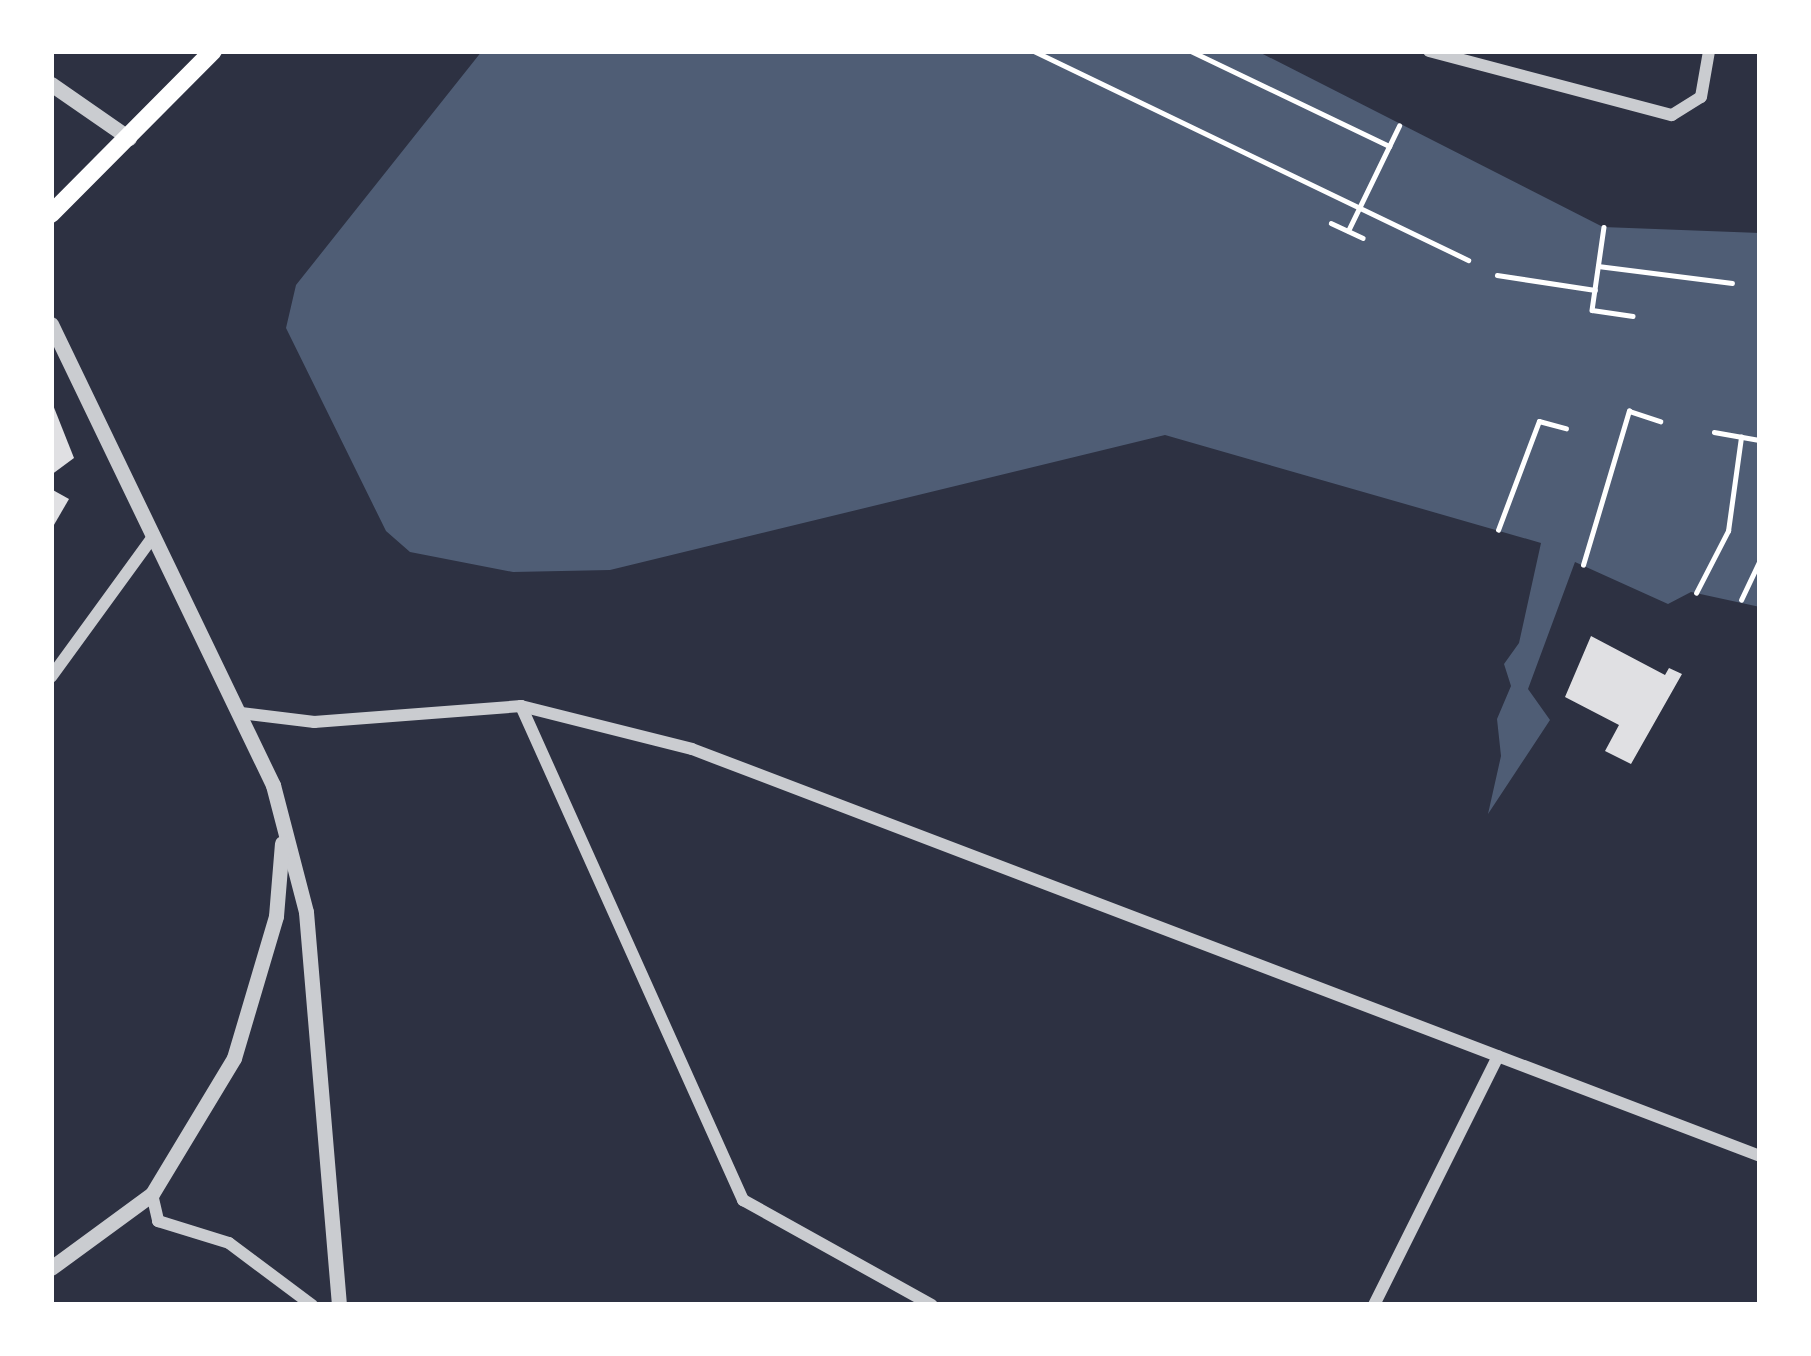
<!DOCTYPE html>
<html>
<head>
<meta charset="utf-8">
<style>
  body { margin:0 }
  #map { position:relative; width:1811px; height:1356px; overflow:hidden; background:#2d3142; font-family:"Space Grotesk",sans-serif }
  div>[style] { position:absolute }
  .water>* { inset:0; background:#4f5d75 }
  .building>* { inset:0; background:#e0e0e3 }
  .path>* { height:4.5px; margin:-2.25px; padding:0 2.25px; transform-origin:2.25px; border-radius:2.25px; background:#fff }
  .minor>* { height:12px; margin:-6px; padding:0 6px; transform-origin:6px; border-radius:6px; background:#caccd0 }
  .tertiary>* { height:15px; margin:-7.5px; padding:0 7.5px; transform-origin:7.5px; border-radius:7.5px; background:#caccd0 }
  .primary>* { height:18px; margin:-9px; padding:0 9px; transform-origin:9px; border-radius:9px; background:#fff }
  span { translate:-50% -50%; white-space:nowrap; text-align:center; line-height:1.15; -webkit-text-stroke:10px #fff; paint-order:stroke }
  .frame { position:absolute; inset:0; border:54px solid #fff; pointer-events:none }
</style>
</head>
<body>
<div id="map">
  <div class="water">
    <i style="clip-path:polygon(482px 51px,1257px 51px,1603px 227px,1760px 233px,1760px 607px,1691px 592px,1668px 604px,1575px 562px,1528px 689px,1550px 720px,1488px 814px,1501px 756px,1497px 719px,1511px 686px,1504px 664px,1519px 643px,1541px 543px,1165px 435px,610px 570px,513px 572px,410px 552px,386px 531px,286px 328px,296px 285px)"></i>
  </div>
  <div class="building">
    <i style="clip-path:polygon(51px 400px,74px 458px,51px 475px)"></i>
    <i style="clip-path:polygon(51px 489px,69px 499px,51px 530px)"></i>
    <i style="clip-path:polygon(1591px 636px,1665px 675px,1669px 668px,1682px 674px,1631px 764px,1605px 751px,1619px 725px,1565px 697px)"></i>
  </div>
  <div class="path">
    <i style="left:1034px;top:51px;width:482px;rotate:25.7deg"></i>
    <i style="left:1191px;top:51px;width:220px;rotate:25.6deg"></i>
    <i style="left:1331px;top:223px;width:35px;rotate:25deg"></i>
    <i style="left:1604px;top:227px;width:84px;rotate:98.2deg"></i>
    <i style="left:1592px;top:310px;width:41px;rotate:8.3deg"></i>
    <i style="left:1348px;top:231px;width:117px;rotate:-64.1deg"></i>
    <i style="left:1598px;top:266px;width:135px;rotate:7.2deg"></i>
    <i style="left:1497px;top:275px;width:99px;rotate:8.7deg"></i>
    <i style="left:1714px;top:432px;width:47px;rotate:9.9deg"></i>
    <i style="left:1498px;top:530px;width:116px;rotate:-69.4deg"></i>
    <i style="left:1539px;top:421px;width:28px;rotate:15deg"></i>
    <i style="left:1583px;top:565px;width:161px;rotate:-73.4deg"></i>
    <i style="left:1629px;top:411px;width:33px;rotate:18deg"></i>
    <i style="left:1696px;top:593px;width:70px;rotate:-62.7deg"></i>
    <i style="left:1728px;top:531px;width:95px;rotate:-82.1deg"></i>
    <i style="left:1741px;top:600px;width:44px;rotate:-64.6deg"></i>
  </div>
  <div class="minor">
    <i style="left:1429px;top:51px;width:251px;rotate:14.8deg"></i>
    <i style="left:1672px;top:115px;width:34px;rotate:-32deg"></i>
    <i style="left:1701px;top:97px;width:47px;rotate:-80.1deg"></i>
    <i style="left:51px;top:677px;width:175px;rotate:-54deg"></i>
    <i style="left:521px;top:706px;width:542px;rotate:65.8deg"></i>
    <i style="left:743px;top:1200px;width:216px;rotate:29.1deg"></i>
    <i style="left:241px;top:713px;width:74px;rotate:7deg"></i>
    <i style="left:314px;top:722px;width:208px;rotate:-4.4deg"></i>
    <i style="left:521px;top:706px;width:176px;rotate:14.1deg"></i>
    <i style="left:692px;top:749px;width:1143px;rotate:20.86deg"></i>
    <i style="left:152px;top:1194px;width:28px;rotate:77deg"></i>
    <i style="left:158px;top:1221px;width:74px;rotate:17.2deg"></i>
    <i style="left:229px;top:1243px;width:104px;rotate:36.8deg"></i>
    <i style="left:1374px;top:1305px;width:278px;rotate:-63.5deg"></i>
  </div>
  <div class="tertiary">
    <i style="left:51px;top:84px;width:95px;rotate:34.7deg"></i>
    <i style="left:51px;top:324px;width:512px;rotate:64.29deg"></i>
    <i style="left:273px;top:785px;width:131px;rotate:75.4deg"></i>
    <i style="left:306px;top:912px;width:394px;rotate:85.2deg"></i>
    <i style="left:51px;top:1268px;width:125px;rotate:-36.2deg"></i>
    <i style="left:152px;top:1194px;width:159px;rotate:-58.9deg"></i>
    <i style="left:234px;top:1058px;width:148px;rotate:-73.5deg"></i>
    <i style="left:276px;top:916px;width:73px;rotate:-85.3deg"></i>
  </div>
  <div class="primary">
    <i style="left:51px;top:214px;width:230px;rotate:-45.2deg"></i>
  </div>
  <div class="frame"></div>
</div>
</body>
</html>
